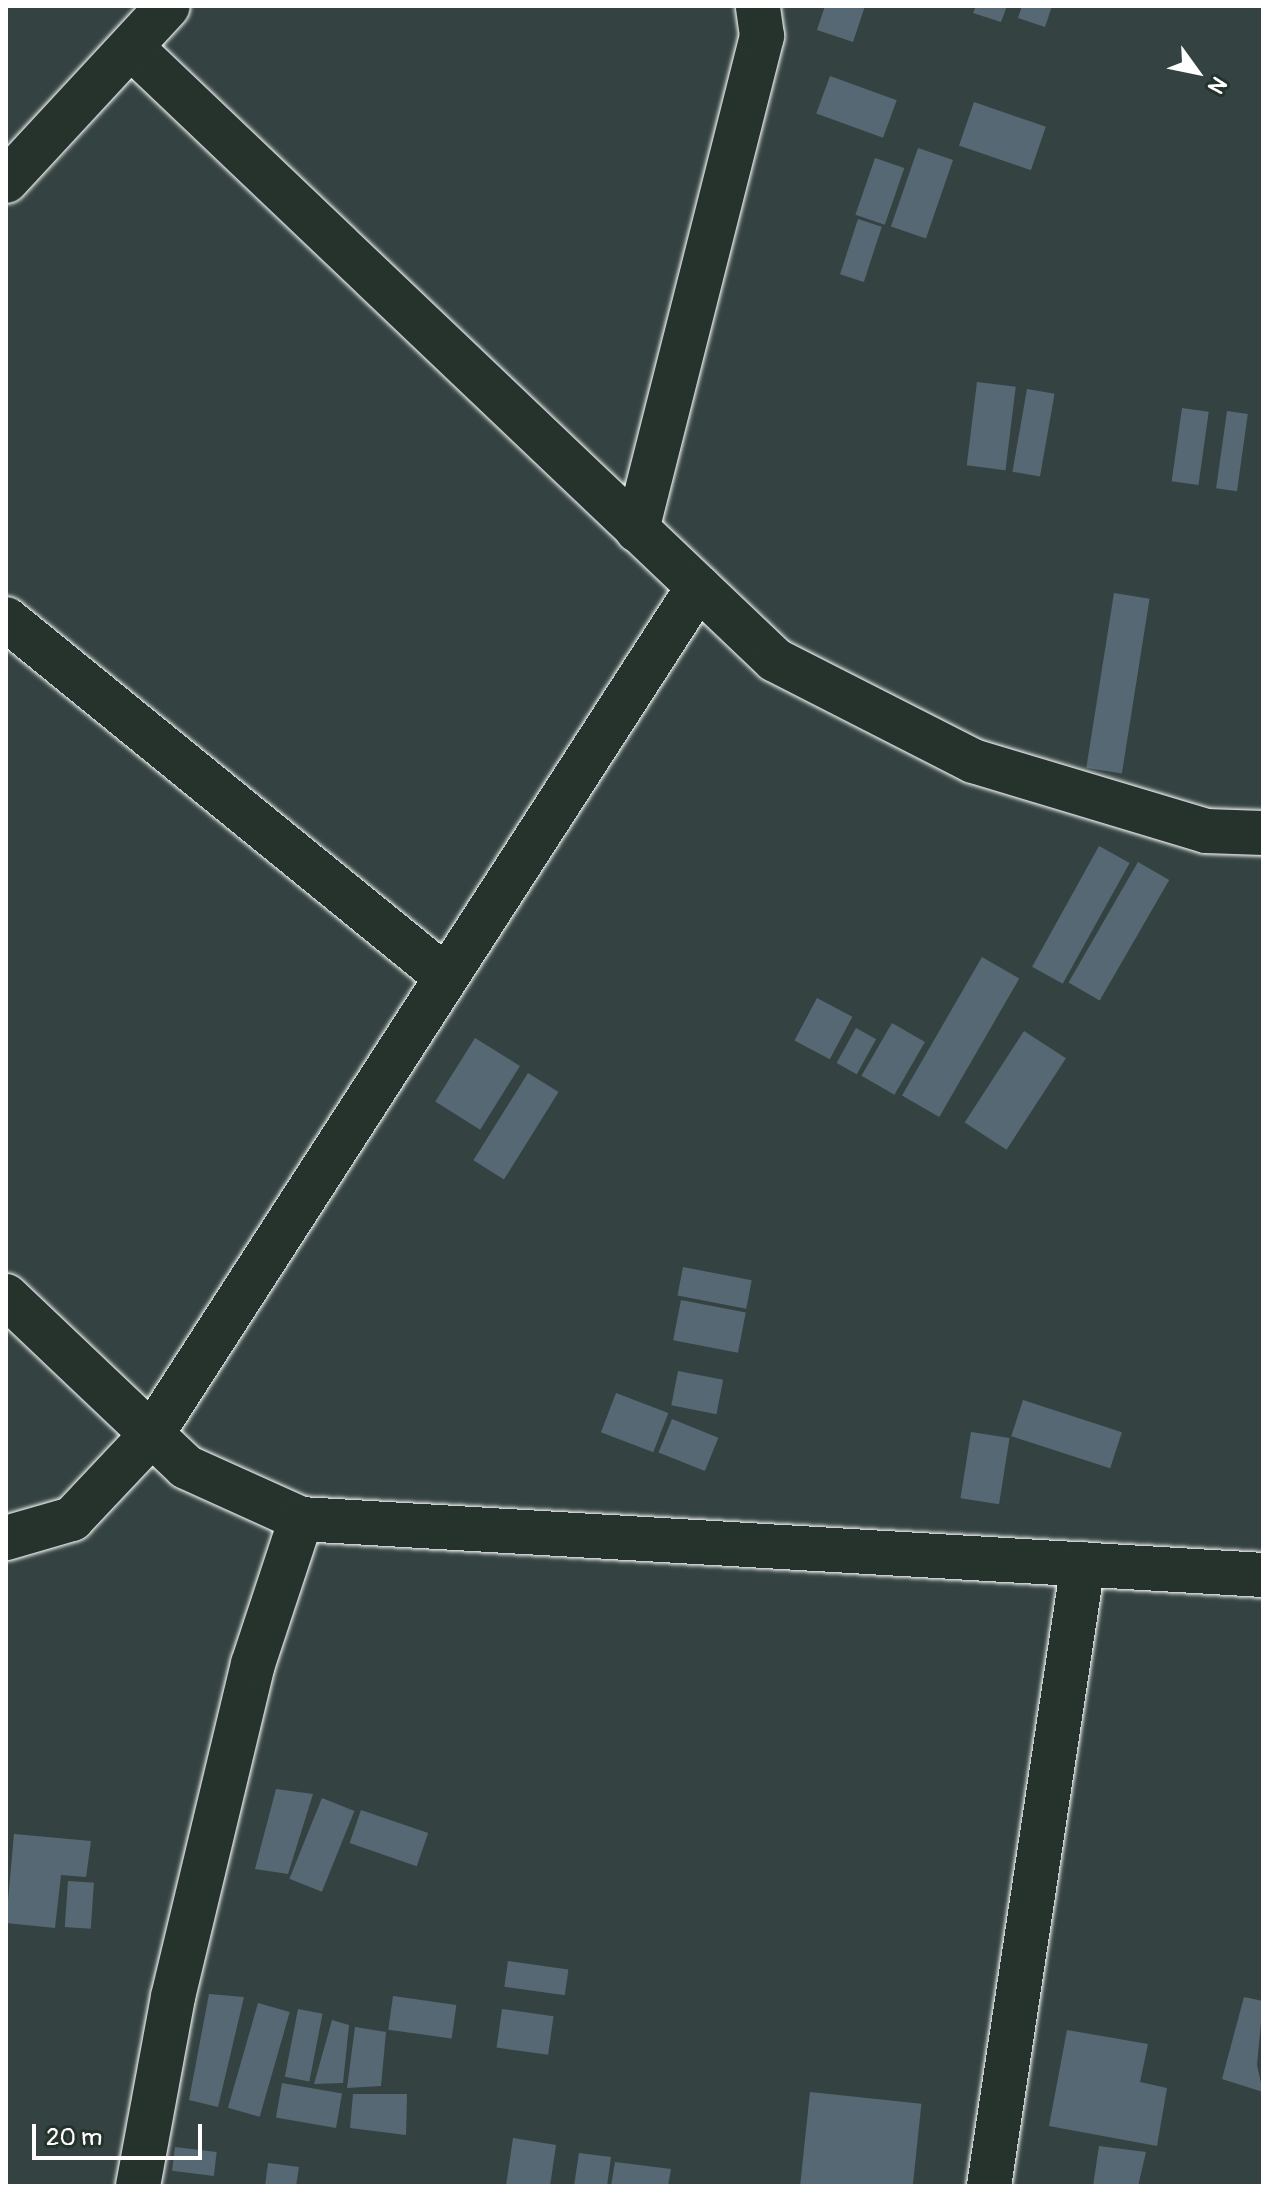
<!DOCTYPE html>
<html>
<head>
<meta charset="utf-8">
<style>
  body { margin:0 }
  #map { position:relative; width:1269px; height:2192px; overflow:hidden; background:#344342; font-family:Pangolin,sans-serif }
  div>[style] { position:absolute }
  .building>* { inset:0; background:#566873; transform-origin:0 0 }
  .roads { filter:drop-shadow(0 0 2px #fff) drop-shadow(0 0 2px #fff) }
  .street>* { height:44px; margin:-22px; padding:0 22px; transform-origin:22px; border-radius:22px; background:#26332d }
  span { translate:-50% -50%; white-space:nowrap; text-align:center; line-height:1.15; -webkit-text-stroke:6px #26332d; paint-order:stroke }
  .frame { position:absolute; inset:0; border:8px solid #fff; pointer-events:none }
  .north { position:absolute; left:1157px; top:32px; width:80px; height:80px; -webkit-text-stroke:6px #26332d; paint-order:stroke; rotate:123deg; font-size:22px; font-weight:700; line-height:32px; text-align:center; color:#fff }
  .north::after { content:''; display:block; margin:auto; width:28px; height:36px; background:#fff; clip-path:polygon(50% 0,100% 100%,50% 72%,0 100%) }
  .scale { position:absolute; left:32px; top:2124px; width:170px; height:36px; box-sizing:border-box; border:4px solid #fff; border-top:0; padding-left:10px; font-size:24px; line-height:28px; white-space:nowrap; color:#fff; -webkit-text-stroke:6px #26332d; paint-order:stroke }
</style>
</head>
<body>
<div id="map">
  <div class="building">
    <i style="clip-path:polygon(825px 6px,865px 6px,853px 42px,817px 30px)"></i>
    <i style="clip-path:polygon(976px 6px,1007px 6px,1001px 22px,973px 13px)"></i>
    <i style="clip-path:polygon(1022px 6px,1052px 6px,1045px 27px,1018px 18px)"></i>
    <i style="left:830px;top:76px;width:71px;height:40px;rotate:20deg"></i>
    <i style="left:974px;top:102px;width:76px;height:46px;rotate:19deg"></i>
    <i style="left:918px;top:148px;width:37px;height:83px;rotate:19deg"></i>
    <i style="left:875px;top:158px;width:31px;height:60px;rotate:19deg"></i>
    <i style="left:858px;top:219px;width:25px;height:58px;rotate:18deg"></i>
    <i style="left:977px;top:382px;width:39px;height:84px;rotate:7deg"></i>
    <i style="left:1027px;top:389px;width:28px;height:84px;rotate:10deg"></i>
    <i style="left:1182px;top:408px;width:27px;height:74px;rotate:8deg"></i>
    <i style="left:1227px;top:411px;width:21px;height:78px;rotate:8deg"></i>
    <i style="left:1114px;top:593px;width:36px;height:177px;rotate:9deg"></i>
    <i style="left:1099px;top:846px;width:35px;height:138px;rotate:29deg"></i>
    <i style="left:1138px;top:862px;width:36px;height:139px;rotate:30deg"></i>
    <i style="left:982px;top:957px;width:43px;height:160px;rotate:30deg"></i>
    <i style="left:817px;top:998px;width:40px;height:48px;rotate:28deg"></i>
    <i style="left:892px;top:1023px;width:38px;height:61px;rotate:30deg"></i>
    <i style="left:856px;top:1028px;width:23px;height:40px;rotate:29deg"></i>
    <i style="left:1024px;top:1031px;width:50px;height:109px;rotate:33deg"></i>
    <i style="left:475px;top:1038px;width:53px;height:75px;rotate:32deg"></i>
    <i style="left:528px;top:1073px;width:36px;height:103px;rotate:32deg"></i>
    <i style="left:683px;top:1267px;width:70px;height:29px;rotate:11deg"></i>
    <i style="left:681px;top:1300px;width:66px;height:41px;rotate:11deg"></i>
    <i style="left:678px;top:1371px;width:46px;height:35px;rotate:11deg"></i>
    <i style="left:616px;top:1393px;width:56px;height:42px;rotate:21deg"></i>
    <i style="left:1023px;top:1400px;width:104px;height:38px;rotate:18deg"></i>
    <i style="left:672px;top:1419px;width:50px;height:36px;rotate:22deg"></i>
    <i style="left:971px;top:1432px;width:39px;height:67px;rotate:9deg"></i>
    <i style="clip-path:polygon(276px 1789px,313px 1794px,288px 1874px,255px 1869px)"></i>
    <i style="left:322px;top:1798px;width:35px;height:87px;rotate:22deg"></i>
    <i style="left:361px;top:1810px;width:71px;height:35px;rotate:19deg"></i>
    <i style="clip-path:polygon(14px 1834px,91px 1841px,86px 1877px,61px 1875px,55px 1928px,6px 1923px)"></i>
    <i style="left:68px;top:1881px;width:26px;height:46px;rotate:4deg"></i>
    <i style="left:508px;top:1961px;width:61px;height:26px;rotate:8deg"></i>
    <i style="clip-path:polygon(209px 1994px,244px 1997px,218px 2107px,189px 2100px)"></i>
    <i style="left:393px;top:1996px;width:64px;height:34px;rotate:8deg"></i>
    <i style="clip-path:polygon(1244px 1997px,1263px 2001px,1257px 2065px,1263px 2092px,1222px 2079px)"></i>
    <i style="left:258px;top:2003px;width:33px;height:109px;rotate:16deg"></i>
    <i style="left:298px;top:2009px;width:25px;height:69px;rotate:11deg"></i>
    <i style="left:502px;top:2009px;width:52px;height:39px;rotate:8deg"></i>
    <i style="clip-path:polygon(332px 2020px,349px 2025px,343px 2083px,314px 2084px)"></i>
    <i style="clip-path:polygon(355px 2027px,386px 2032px,381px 2086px,347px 2088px)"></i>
    <i style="clip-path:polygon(1067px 2030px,1148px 2044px,1140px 2082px,1167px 2088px,1157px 2146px,1049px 2126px)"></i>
    <i style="left:282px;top:2083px;width:61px;height:35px;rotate:10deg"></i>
    <i style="left:810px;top:2092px;width:112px;height:93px;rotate:6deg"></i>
    <i style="clip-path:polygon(353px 2094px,407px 2094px,406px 2135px,350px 2128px)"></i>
    <i style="clip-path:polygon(513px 2138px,556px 2145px,550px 2186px,506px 2186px)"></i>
    <i style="clip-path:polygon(1099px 2146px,1146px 2152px,1138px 2186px,1093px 2186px)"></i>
    <i style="left:175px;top:2147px;width:42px;height:24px;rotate:7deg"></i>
    <i style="clip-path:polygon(579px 2153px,611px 2157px,607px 2186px,574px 2186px)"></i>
    <i style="clip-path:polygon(615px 2162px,671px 2169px,668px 2186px,611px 2186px)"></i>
    <i style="clip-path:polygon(268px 2163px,299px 2167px,296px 2186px,265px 2186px)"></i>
  </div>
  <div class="roads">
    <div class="street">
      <i style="left:133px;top:49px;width:886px;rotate:43.58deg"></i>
      <i style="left:775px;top:660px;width:222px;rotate:27deg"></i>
      <i style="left:973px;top:761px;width:243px;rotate:16.7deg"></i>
      <i style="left:1206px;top:831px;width:57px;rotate:2deg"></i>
      <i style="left:6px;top:181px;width:238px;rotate:-47.2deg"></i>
      <i style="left:637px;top:530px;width:510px;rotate:-75.8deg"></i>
      <i style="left:762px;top:36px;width:30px;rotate:-98deg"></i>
      <i style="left:6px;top:619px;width:567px;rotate:39.13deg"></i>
      <i style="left:6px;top:1296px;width:248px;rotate:43.5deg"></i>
      <i style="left:186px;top:1467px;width:126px;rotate:24.3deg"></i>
      <i style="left:301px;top:1519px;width:964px;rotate:3.33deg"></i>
      <i style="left:6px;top:1538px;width:69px;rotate:-16.1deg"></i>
      <i style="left:72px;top:1519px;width:117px;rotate:-46.7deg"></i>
      <i style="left:152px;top:1434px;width:1008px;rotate:-57.19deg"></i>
      <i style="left:138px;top:2186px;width:192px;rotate:-79.5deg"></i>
      <i style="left:173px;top:1997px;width:342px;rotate:-76.5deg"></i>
      <i style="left:253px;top:1664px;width:153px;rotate:-71.7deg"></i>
      <i style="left:989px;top:2186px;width:629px;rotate:-81.41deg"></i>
    </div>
  </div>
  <div class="frame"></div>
  <div class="north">N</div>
  <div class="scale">20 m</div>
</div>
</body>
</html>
